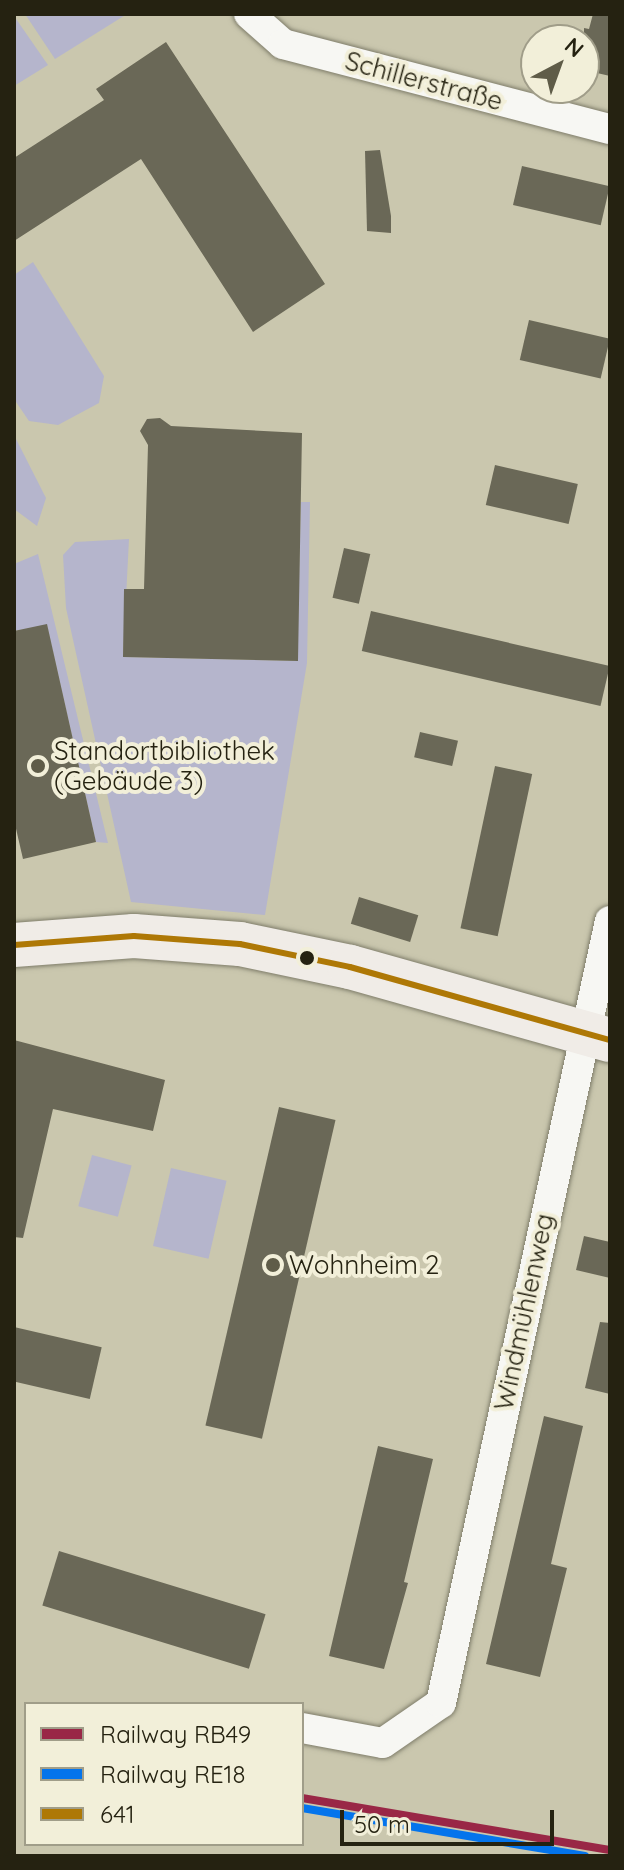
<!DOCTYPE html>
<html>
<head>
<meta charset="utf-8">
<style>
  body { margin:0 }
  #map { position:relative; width:624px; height:1870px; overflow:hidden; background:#cac7ae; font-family:Quicksand,sans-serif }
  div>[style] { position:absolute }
  .green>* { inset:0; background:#b5b5cc; transform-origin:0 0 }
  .building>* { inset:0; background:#6a6857; transform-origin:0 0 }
  .roads { filter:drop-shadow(0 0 2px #7f7d6a) drop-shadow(0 0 2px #7f7d6a) }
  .minor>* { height:30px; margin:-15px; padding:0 15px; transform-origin:15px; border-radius:15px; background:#f7f7f3 }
  .secondary>* { height:44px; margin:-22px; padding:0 22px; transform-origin:22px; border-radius:22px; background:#f0ece7 }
  .bus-1>* { height:6px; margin:-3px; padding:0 3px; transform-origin:3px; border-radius:3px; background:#ae7806 }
  .rail-1>* { height:8px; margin:-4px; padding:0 4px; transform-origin:4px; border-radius:4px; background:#992746 }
  .rail-2>* { height:8px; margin:-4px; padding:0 4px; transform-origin:4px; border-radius:4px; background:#0474ec }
  .dots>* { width:22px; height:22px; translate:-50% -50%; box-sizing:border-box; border:4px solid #f2efd9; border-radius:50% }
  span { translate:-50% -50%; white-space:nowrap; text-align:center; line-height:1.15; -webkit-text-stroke:8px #f2efd9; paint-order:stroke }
  .street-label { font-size:26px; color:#252211 }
  .poi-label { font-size:26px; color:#252211 }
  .left { translate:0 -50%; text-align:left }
  .frame { position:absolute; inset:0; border:16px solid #252211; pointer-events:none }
  .legend { position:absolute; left:24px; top:1702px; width:280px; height:144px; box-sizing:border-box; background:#f2efd9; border:2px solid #a09d89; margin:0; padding:10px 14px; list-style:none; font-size:24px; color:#252211 }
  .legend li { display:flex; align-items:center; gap:16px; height:40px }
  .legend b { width:40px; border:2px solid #a09d89 }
  .north { position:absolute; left:520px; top:24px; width:80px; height:80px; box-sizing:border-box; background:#f2efd9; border:2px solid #a09d89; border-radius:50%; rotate:41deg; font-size:22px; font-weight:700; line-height:32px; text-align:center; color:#252211 }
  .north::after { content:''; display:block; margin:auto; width:28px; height:36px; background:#5f5c48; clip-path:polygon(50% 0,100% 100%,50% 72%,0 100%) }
  .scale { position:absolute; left:340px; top:1810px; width:214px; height:36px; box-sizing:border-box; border:4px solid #252211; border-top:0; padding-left:10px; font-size:24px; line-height:28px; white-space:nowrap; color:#252211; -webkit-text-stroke:6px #f2efd9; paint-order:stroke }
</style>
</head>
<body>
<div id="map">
  <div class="green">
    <i style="clip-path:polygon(25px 14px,127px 14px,55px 59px)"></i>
    <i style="clip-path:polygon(14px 16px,48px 65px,14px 86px)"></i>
    <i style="clip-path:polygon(33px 262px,104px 376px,99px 403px,58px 425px,29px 421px,14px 399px,14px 275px)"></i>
    <i style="clip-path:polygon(14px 435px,46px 498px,37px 526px,14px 509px)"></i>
    <i style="clip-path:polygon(301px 502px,310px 502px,307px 663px,265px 915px,131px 902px,66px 608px,63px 555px,75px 542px,129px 539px,123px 657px,297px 661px)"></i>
    <i style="clip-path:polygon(38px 554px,108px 843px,96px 842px,47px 625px,14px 631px,14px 564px)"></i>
    <i style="left:92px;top:1155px;width:41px;height:53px;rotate:15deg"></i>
    <i style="left:171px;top:1168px;width:57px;height:80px;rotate:13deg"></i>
  </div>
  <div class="building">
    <i style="clip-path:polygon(593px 14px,610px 14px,610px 76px,584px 70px,584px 28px,589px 29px)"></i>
    <i style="clip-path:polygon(166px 42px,325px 284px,253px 332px,141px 159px,14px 241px,14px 158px,104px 100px,96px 89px)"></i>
    <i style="clip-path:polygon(380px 150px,391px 216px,391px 233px,367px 231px,365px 151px)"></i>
    <i style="left:522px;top:166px;width:90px;height:40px;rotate:13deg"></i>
    <i style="left:529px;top:320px;width:83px;height:41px;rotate:13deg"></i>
    <i style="clip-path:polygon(160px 418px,171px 426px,302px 433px,298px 661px,123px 657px,124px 589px,144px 589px,148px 445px,140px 431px,147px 419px)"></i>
    <i style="left:495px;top:465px;width:85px;height:41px;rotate:13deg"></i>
    <i style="left:344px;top:548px;width:27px;height:51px;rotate:13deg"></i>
    <i style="left:371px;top:611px;width:245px;height:41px;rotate:13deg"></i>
    <i style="clip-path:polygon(47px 624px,96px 842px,23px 859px,14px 820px,14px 631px)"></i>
    <i style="left:420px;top:732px;width:39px;height:26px;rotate:13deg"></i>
    <i style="left:495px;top:766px;width:38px;height:166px;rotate:12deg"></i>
    <i style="left:359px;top:897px;width:62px;height:28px;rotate:17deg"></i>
    <i style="clip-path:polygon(14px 1040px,165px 1080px,153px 1131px,53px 1109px,23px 1238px,14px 1237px)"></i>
    <i style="left:279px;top:1107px;width:58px;height:327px;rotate:13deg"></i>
    <i style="clip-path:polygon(584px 1236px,610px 1242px,610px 1278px,576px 1270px)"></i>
    <i style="clip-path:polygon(600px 1322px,610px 1323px,610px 1394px,585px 1388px)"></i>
    <i style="left:14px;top:1327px;width:90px;height:53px;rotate:13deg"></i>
    <i style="clip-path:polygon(544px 1416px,583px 1426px,551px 1564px,567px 1568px,540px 1677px,486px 1664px)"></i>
    <i style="clip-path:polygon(378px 1446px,433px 1459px,404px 1582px,408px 1583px,384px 1669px,329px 1656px)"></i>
    <i style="left:59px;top:1551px;width:216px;height:57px;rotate:17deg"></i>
  </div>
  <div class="roads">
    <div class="minor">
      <i style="left:249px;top:14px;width:45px;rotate:41.4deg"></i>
      <i style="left:283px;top:44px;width:338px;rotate:14.6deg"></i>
      <i style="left:302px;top:1728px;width:82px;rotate:10.5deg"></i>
      <i style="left:383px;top:1743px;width:70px;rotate:-34.6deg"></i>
      <i style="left:441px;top:1703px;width:800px;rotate:-77.81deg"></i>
    </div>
    <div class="secondary">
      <i style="left:14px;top:945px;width:120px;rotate:-4.3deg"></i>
      <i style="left:134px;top:936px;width:106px;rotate:4.3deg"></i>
      <i style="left:240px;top:944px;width:112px;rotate:11.8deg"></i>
      <i style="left:350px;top:967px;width:270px;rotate:15.7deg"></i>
    </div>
  </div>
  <div class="bus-1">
    <i style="left:14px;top:945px;width:120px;rotate:-4.3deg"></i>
    <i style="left:134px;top:936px;width:106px;rotate:4.3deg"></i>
    <i style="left:240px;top:944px;width:112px;rotate:11.8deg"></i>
    <i style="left:350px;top:967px;width:270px;rotate:15.7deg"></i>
  </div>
  <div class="rail-1">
    <i style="left:302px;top:1798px;width:312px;rotate:9.6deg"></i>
  </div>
  <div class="rail-2">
    <i style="left:302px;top:1808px;width:287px;rotate:9.6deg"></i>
  </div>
  <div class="dots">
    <i style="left:38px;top:766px;background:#5f5c48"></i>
    <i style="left:307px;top:958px;background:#252211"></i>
    <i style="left:273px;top:1265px;background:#5f5c48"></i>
  </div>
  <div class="street-label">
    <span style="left:424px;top:81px;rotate:15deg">Schillerstraße</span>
    <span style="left:524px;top:1312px;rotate:-78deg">Windmühlenweg</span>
  </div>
  <div class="poi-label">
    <span class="left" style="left:54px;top:766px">Standortbibliothek<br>(Gebäude 3)</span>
    <span class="left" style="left:289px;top:1265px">Wohnheim 2</span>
  </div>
  <div class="frame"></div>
  <ul class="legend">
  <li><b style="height:10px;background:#992746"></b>Railway RB49</li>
  <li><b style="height:10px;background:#0474ec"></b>Railway RE18</li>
  <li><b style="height:10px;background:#ae7806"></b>641</li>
  </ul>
  <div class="north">N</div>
  <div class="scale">50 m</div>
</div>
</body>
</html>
